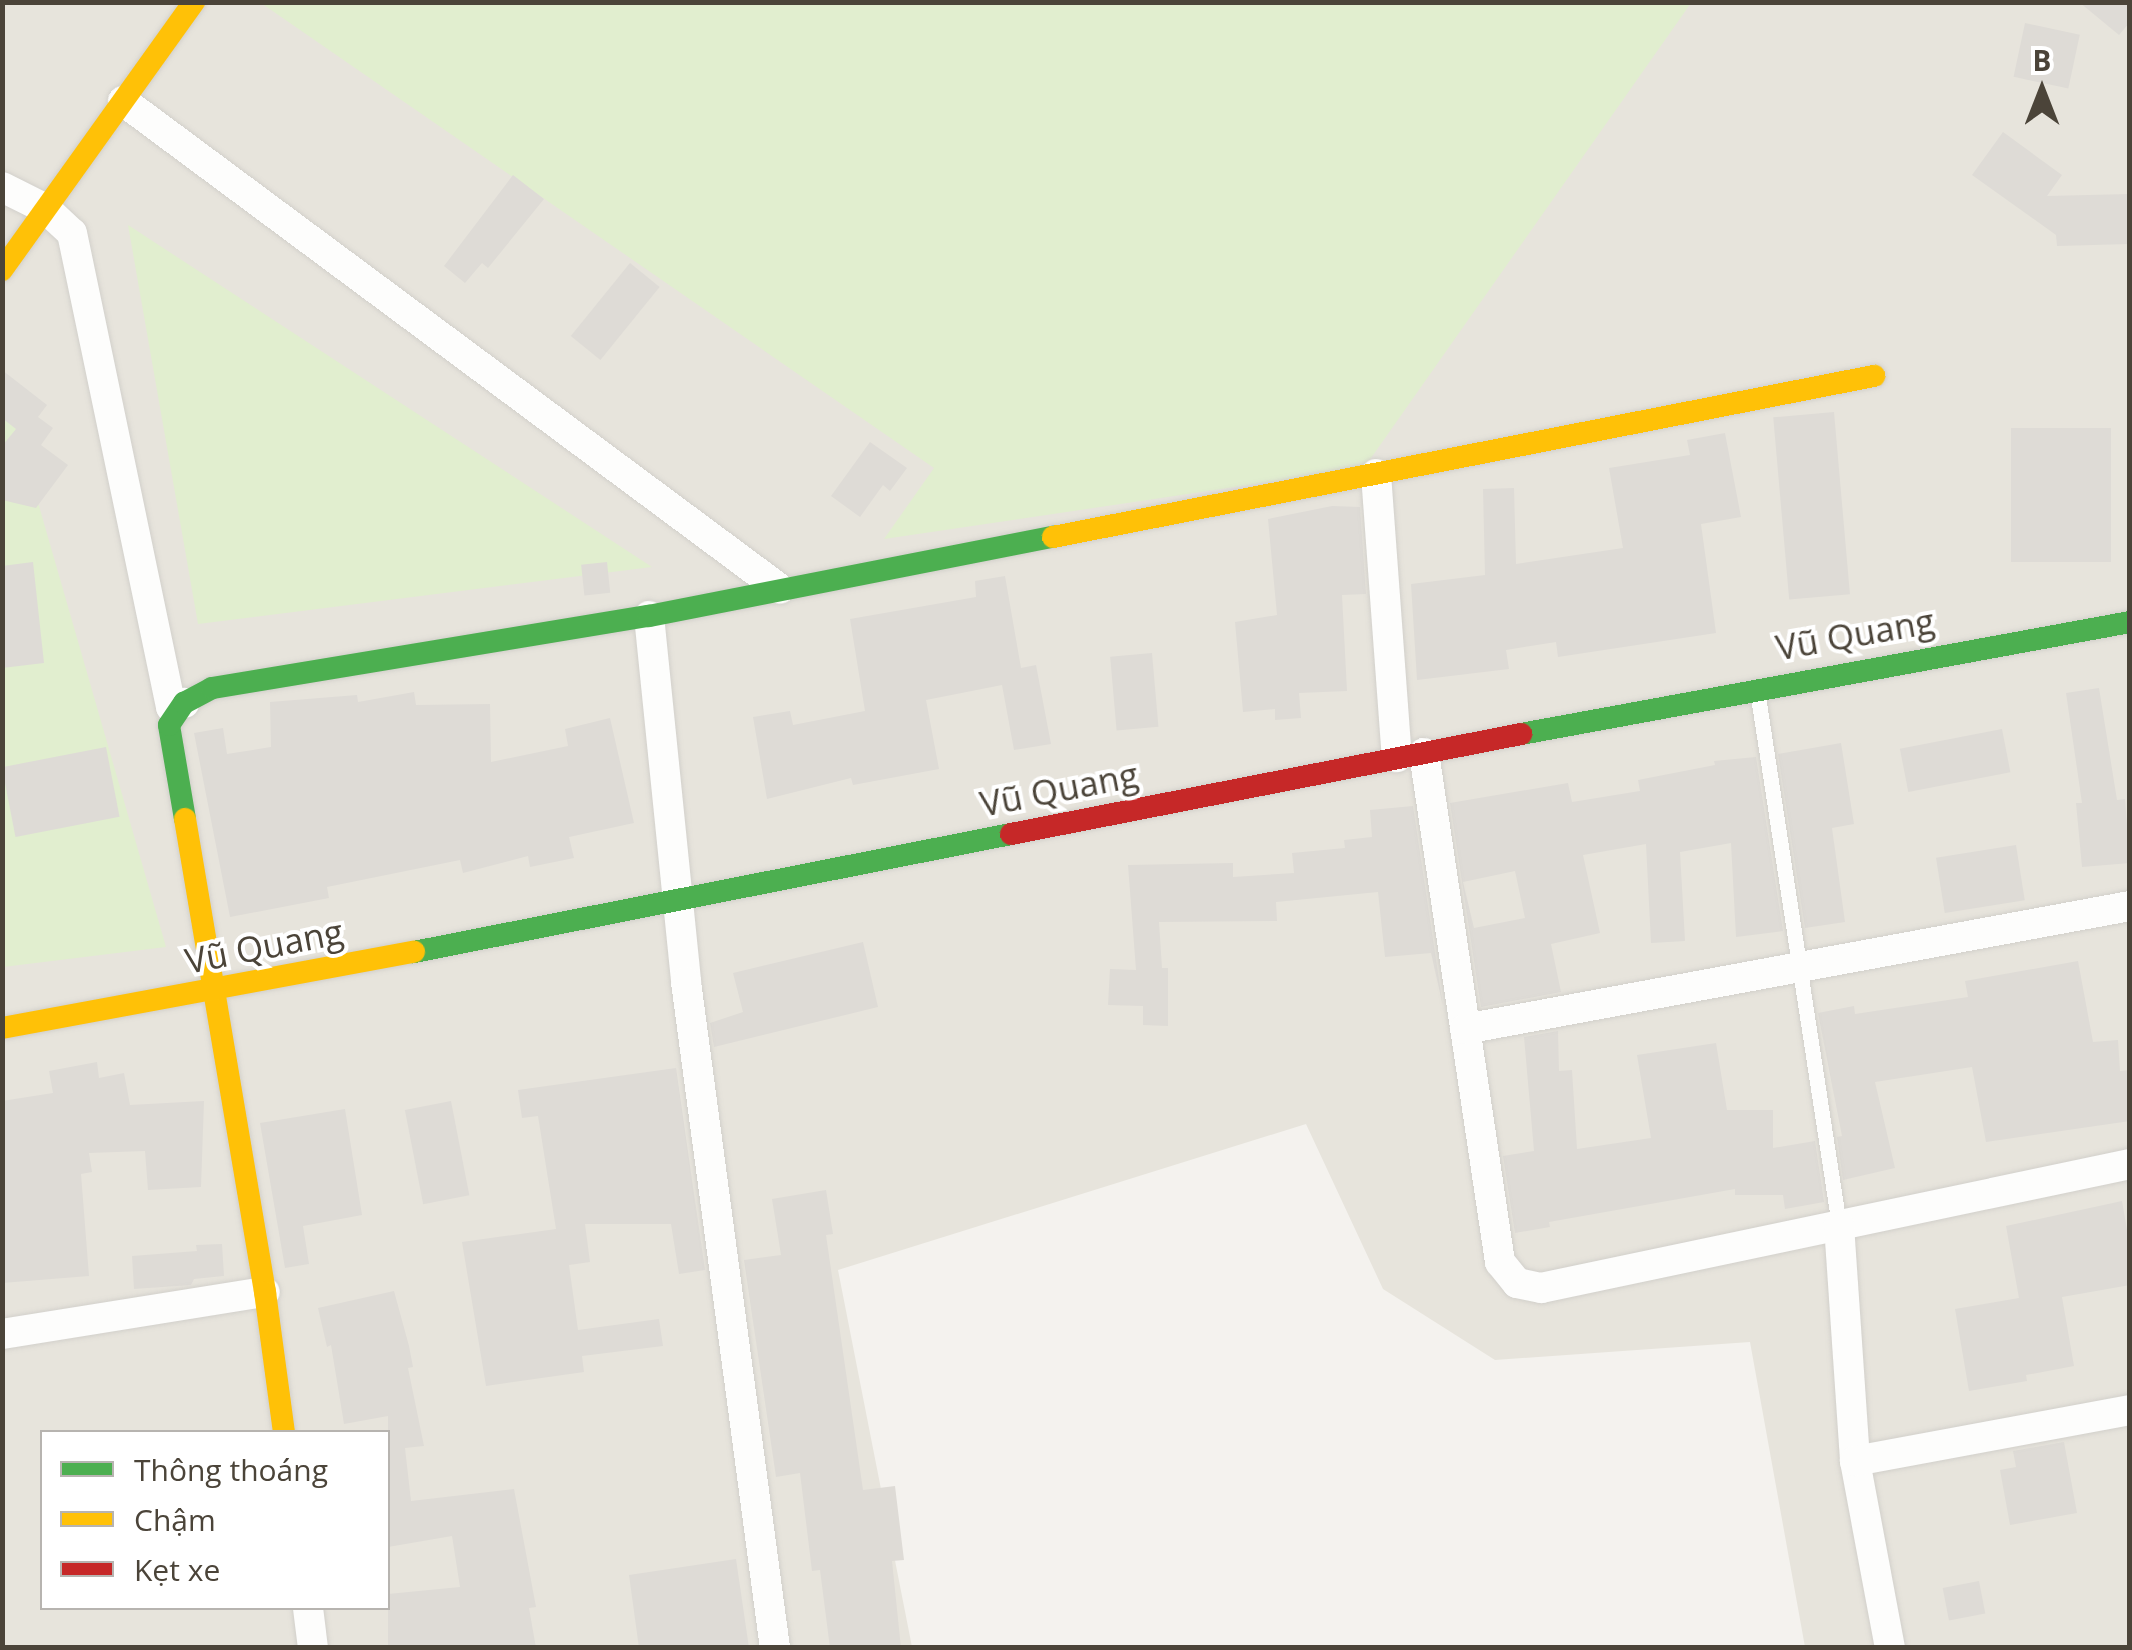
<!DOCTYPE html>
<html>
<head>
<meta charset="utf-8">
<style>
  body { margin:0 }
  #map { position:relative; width:2132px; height:1650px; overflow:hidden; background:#f4f2ee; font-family:"Open Sans",sans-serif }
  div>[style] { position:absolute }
  .residential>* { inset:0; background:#e7e4dc }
  .green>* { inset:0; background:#e1eecf }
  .building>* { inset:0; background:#dedbd6; transform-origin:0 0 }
  .roads { filter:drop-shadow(0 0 2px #d2d0cb) drop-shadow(0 0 2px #d2d0cb) }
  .lane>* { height:15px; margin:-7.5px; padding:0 7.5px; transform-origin:7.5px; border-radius:7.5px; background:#fdfdfc }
  .street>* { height:30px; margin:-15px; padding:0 15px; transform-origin:15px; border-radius:15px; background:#fdfdfc }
  .fast>* { height:22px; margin:-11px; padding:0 11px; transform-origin:11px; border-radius:11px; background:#4caf50 }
  .slow>* { height:22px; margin:-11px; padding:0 11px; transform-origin:11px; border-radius:11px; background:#ffc107 }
  .jam>* { height:22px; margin:-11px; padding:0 11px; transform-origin:11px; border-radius:11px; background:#c62828 }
  span { translate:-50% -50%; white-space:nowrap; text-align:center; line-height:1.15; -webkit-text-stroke:8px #fff; paint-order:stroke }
  .street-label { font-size:35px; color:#4b4439 }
  .frame { position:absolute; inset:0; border:5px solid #4b4439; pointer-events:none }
  .legend { position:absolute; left:40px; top:1430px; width:350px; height:180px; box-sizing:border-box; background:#fff; border:2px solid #b7b4b0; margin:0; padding:12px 18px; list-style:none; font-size:30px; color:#4b4439 }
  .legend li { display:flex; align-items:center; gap:20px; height:50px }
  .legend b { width:50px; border:2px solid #b7b4b0 }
  .north { position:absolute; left:1992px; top:40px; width:100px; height:100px; -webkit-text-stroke:8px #fff; paint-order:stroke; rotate:0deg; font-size:28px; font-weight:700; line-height:40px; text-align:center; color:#4b4439 }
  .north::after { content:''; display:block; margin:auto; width:35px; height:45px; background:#4b4439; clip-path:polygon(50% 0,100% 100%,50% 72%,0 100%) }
</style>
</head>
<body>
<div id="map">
  <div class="residential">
    <i style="clip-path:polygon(evenodd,3px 3px,2129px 3px,2129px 1647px,1805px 1647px,1750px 1342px,1495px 1360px,1383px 1289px,1306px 1124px,838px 1270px,912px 1647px,3px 1648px,3px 3px,42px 1432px,388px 1432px,388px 1608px,42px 1608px,42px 1432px)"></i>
  </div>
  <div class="green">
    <i style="clip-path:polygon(261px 3px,1691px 3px,1364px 468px,884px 539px,934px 468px)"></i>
    <i style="clip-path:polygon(128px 225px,652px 567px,198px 624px)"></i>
    <i style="clip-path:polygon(3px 381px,166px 947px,3px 967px)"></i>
  </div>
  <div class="building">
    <i style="clip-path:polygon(2079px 2px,2130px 2px,2130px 22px,2119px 35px)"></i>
    <i style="left:2025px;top:23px;width:56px;height:55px;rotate:12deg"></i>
    <i style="clip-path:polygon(2003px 132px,2062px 175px,2047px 196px,2130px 194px,2130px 244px,2057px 246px,2056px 235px,1972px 175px)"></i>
    <i style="clip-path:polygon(513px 175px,544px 199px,488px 268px,482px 263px,465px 283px,444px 266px)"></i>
    <i style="left:630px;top:263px;width:38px;height:94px;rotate:39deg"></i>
    <i style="clip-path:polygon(2px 370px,47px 405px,38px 417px,53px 428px,41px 445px,68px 465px,36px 508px,2px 500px,2px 446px,16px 429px,2px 418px)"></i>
    <i style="left:1834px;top:412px;width:183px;height:61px;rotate:85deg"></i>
    <i style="left:2011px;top:428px;width:100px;height:134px"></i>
    <i style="clip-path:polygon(1725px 433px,1741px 517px,1701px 524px,1716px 633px,1558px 657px,1556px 642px,1506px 650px,1509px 669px,1417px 680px,1411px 584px,1485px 575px,1483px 489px,1514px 488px,1516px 564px,1623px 548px,1609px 468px,1690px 455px,1687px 440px)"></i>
    <i style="clip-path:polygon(870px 442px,907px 468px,890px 491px,883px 485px,860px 517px,831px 496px)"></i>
    <i style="clip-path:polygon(1332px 506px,1360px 507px,1366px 594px,1342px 595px,1347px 691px,1299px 693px,1301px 718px,1275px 720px,1275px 709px,1243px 712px,1235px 622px,1277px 615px,1268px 519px)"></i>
    <i style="clip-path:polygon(33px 562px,44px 663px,2px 668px,2px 566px)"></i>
    <i style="left:607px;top:562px;width:31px;height:26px;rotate:84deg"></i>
    <i style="clip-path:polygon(1005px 576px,1021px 668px,1036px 665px,1051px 744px,1014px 750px,1002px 685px,926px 700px,939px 769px,853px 785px,851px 778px,767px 799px,753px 717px,790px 711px,793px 725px,865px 711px,850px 619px,976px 597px,975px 581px)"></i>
    <i style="left:1152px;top:653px;width:74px;height:42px;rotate:85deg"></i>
    <i style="clip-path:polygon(2099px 688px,2117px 800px,2125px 799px,2130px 863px,2082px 867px,2076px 803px,2082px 803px,2066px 693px)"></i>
    <i style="clip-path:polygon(414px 692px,416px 705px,490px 704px,491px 762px,568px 746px,565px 729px,610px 718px,634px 823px,569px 837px,574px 858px,530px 867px,528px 856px,463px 873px,460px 860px,327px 887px,329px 898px,230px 917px,194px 733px,223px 728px,227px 754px,271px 747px,270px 702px,357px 695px,358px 702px)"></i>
    <i style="left:2002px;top:729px;width:44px;height:104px;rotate:79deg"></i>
    <i style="clip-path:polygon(1841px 743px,1854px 824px,1832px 828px,1845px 922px,1805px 928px,1778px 754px)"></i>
    <i style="left:106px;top:747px;width:71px;height:106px;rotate:79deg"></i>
    <i style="clip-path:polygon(evenodd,1756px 757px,1783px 931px,1736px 937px,1731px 843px,1680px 852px,1685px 941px,1651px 943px,1646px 844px,1583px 855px,1600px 933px,1551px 944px,1561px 992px,1481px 1007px,1450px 803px,1568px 783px,1572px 802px,1640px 791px,1638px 780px,1715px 765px,1714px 761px,1756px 757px,1515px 871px,1525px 918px,1474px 928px,1463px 882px,1515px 871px)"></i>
    <i style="clip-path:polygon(1413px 806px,1443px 1006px,1431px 953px,1385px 957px,1378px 892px,1276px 902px,1277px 921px,1159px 922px,1162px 968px,1168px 968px,1168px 1026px,1143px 1025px,1143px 1006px,1108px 1005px,1110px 969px,1136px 970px,1128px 865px,1233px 863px,1233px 877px,1294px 873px,1292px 853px,1345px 848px,1344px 840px,1372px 837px,1370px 810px)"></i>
    <i style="left:2016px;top:845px;width:56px;height:81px;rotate:81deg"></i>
    <i style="clip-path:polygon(863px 942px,878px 1007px,714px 1047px,710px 1023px,743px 1012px,733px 973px)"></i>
    <i style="clip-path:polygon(2078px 961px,2093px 1042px,2118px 1040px,2120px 1071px,2130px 1070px,2130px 1121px,1986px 1142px,1972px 1067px,1875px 1082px,1895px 1168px,1843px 1180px,1837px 1137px,1842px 1136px,1818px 1013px,1854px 1006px,1855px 1014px,1968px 997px,1965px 981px)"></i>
    <i style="clip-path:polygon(1558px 1031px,1559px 1071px,1572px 1070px,1577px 1149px,1651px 1138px,1637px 1055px,1716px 1043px,1727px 1110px,1773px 1110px,1773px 1148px,1815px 1141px,1824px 1202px,1785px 1209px,1783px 1195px,1735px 1195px,1735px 1189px,1549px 1222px,1550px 1227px,1515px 1233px,1503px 1156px,1534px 1151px,1524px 1037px)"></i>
    <i style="clip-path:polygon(97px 1062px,99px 1078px,124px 1073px,130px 1105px,204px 1101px,201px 1187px,148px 1190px,145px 1151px,89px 1153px,92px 1172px,81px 1174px,89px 1276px,2px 1283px,2px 1101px,53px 1093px,49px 1071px)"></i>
    <i style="clip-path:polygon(676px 1068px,705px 1270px,679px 1274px,671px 1224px,585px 1224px,590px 1262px,569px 1265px,578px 1330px,659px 1319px,663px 1346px,582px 1356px,584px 1372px,486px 1386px,462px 1242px,556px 1229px,538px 1116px,522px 1118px,518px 1090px)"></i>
    <i style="left:451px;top:1101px;width:96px;height:47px;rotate:79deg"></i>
    <i style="clip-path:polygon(345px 1109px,362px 1215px,303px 1226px,309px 1264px,285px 1268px,260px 1123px)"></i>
    <i style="clip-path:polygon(826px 1190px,833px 1234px,826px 1235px,863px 1490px,895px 1486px,904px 1560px,892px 1561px,901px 1648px,830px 1648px,820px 1570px,812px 1571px,800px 1473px,776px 1477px,744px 1260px,781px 1255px,772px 1199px)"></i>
    <i style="clip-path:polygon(2122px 1201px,2130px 1247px,2130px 1285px,2062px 1297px,2074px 1366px,2026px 1375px,2027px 1381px,1969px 1391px,1955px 1309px,2019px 1298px,2006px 1226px)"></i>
    <i style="clip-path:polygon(222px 1244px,224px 1276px,194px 1279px,191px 1285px,134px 1289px,132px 1256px,197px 1251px,196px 1245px)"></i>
    <i style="clip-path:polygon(394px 1291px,409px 1346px,413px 1367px,408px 1368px,424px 1446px,405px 1448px,411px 1501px,514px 1489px,536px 1607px,529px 1608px,536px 1648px,388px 1648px,388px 1594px,460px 1587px,452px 1536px,388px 1547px,388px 1416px,344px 1424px,331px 1345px,327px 1347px,318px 1308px)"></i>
    <i style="clip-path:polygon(2064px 1442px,2077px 1513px,2010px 1525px,2000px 1470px,2016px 1467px,2013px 1451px)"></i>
    <i style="clip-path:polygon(736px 1559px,749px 1648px,639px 1648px,629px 1575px)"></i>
    <i style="left:1979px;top:1581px;width:33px;height:37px;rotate:79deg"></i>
  </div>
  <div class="roads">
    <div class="lane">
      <i style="left:1757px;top:690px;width:541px;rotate:81.29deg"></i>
    </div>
    <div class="street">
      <i style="left:123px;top:101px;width:818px;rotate:36.6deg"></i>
      <i style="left:2px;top:187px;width:49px;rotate:26.6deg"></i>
      <i style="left:46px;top:209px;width:35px;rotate:43deg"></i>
      <i style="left:72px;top:233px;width:484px;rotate:78.2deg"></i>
      <i style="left:171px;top:707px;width:14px;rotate:-17deg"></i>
      <i style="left:1376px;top:474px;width:284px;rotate:85.8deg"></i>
      <i style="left:649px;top:616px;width:368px;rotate:84.2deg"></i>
      <i style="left:686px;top:982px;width:672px;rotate:82.39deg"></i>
      <i style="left:1424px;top:753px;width:515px;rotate:81.51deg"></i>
      <i style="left:1500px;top:1262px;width:27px;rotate:51deg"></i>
      <i style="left:1517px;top:1283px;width:25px;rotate:12deg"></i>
      <i style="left:1541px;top:1288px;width:602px;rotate:-11.89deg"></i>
      <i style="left:1465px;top:1029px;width:676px;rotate:-10.48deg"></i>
      <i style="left:1839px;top:1225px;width:237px;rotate:86.1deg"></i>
      <i style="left:1855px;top:1461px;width:190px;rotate:79.4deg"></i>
      <i style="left:2px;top:1334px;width:266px;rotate:-9.1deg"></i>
      <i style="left:1855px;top:1461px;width:280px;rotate:-10.5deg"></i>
      <i style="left:308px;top:1608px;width:40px;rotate:82.9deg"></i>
    </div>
    <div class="fast">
      <i style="left:1521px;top:734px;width:619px;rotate:-10.42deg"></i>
      <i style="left:185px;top:819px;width:95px;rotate:-99.7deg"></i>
      <i style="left:169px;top:725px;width:27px;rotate:-56deg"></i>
      <i style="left:184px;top:703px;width:32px;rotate:-28deg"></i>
      <i style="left:212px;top:688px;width:443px;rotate:-9.4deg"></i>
      <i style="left:649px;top:616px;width:412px;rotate:-11.1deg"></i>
      <i style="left:414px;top:952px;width:609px;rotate:-11.18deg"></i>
    </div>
    <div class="slow">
      <i style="left:2px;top:270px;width:330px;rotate:-54.4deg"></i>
      <i style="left:1053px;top:537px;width:837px;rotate:-11.1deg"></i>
      <i style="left:185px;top:819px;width:480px;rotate:80.4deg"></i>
      <i style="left:265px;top:1292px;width:141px;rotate:82.3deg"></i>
      <i style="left:2px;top:1028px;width:419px;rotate:-10.5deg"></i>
    </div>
    <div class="jam">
      <i style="left:1011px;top:834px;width:520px;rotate:-11.09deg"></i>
    </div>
  </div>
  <div class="street-label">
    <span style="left:1855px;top:634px;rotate:-10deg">Vũ Quang</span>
    <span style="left:1059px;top:789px;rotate:-11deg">Vũ Quang</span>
    <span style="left:264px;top:946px;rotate:-11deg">Vũ Quang</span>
  </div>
  <div class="frame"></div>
  <ul class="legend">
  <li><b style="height:12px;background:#4caf50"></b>Thông thoáng</li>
  <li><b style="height:12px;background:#ffc107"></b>Chậm</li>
  <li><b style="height:12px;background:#c62828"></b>Kẹt xe</li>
  </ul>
  <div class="north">B</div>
</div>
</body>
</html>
